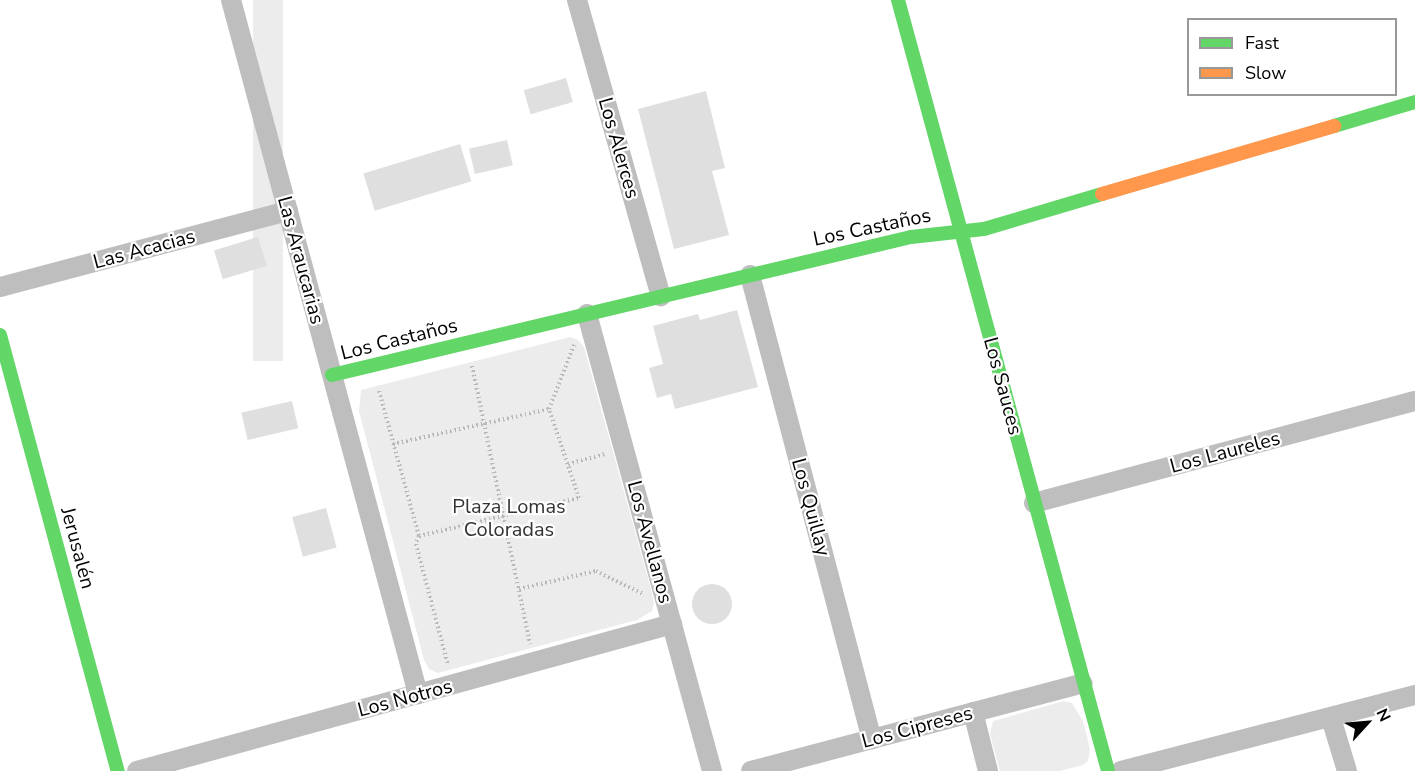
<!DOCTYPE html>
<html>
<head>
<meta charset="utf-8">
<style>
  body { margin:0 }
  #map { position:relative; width:1415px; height:771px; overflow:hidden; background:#fff; font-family:"Nunito Sans",sans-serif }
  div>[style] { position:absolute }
  .green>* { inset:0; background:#ececec; transform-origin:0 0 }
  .building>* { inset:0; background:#dfdfdf; transform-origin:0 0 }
  .round { border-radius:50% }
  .path>* { height:4px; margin-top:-2px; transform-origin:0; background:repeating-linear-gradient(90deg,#b9b9b9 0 1.5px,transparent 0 4.5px) }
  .street>* { height:20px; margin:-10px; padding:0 10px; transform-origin:10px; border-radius:10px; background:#bebebe }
  .fast>* { height:14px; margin:-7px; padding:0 7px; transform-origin:7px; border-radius:7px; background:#63d668 }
  .slow>* { height:14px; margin:-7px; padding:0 7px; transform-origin:7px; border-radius:7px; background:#ff974d }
  span { translate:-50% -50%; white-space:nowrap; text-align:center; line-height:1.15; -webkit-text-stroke:4.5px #fff; paint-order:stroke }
  .street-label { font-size:20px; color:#000 }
  .park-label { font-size:20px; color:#333 }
  .legend { position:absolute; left:1187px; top:18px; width:210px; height:78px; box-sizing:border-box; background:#fff; border:2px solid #999; margin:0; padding:8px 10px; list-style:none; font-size:18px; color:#000 }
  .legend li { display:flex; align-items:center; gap:12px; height:30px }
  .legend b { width:30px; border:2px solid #999 }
  .north { position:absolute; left:1337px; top:693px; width:60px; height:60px; -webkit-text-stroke:4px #fff; paint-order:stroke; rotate:64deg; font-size:16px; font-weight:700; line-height:24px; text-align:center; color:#000 }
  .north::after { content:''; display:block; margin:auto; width:21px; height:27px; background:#000; clip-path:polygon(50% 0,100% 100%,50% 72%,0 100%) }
</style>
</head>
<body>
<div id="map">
  <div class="green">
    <i style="left:253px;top:0;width:30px;height:361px"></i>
    <i style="clip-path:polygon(570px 337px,578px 340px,584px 347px,651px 589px,654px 603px,652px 611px,637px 620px,438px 673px,429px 669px,424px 660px,359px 411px,361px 390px)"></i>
    <i style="clip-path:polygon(1064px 701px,1072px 703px,1083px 721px,1090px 749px,1088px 761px,1083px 765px,1060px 771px,1000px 771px,990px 734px,993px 721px)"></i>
  </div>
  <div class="building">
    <i style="left:566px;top:78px;width:25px;height:44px;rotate:74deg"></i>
    <i style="clip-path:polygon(706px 91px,725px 168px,712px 171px,729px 235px,674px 249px,638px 109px)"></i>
    <i style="left:507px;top:140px;width:26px;height:39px;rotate:77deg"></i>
    <i style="left:460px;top:144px;width:39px;height:101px;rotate:73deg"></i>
    <i style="left:258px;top:237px;width:30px;height:46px;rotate:73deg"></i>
    <i style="clip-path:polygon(737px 310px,758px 387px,675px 409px,671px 394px,657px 398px,649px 368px,663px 364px,653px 326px,698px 314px,700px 320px)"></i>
    <i style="left:292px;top:401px;width:28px;height:52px;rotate:77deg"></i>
    <i style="left:326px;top:508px;width:41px;height:35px;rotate:75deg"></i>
    <i class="round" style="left:692px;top:584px;width:40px;height:40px"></i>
  </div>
  <div class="path">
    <i style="left:472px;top:366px;width:284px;rotate:78.2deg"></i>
    <i style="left:379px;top:391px;width:150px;rotate:74.6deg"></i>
    <i style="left:419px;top:536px;width:9px;rotate:111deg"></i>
    <i style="left:416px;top:544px;width:125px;rotate:75.2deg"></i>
    <i style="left:393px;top:444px;width:160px;rotate:-12.6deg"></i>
    <i style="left:568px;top:464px;width:38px;rotate:-15deg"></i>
    <i style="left:419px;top:536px;width:164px;rotate:-13.4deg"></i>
    <i style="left:579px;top:498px;width:94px;rotate:-108.6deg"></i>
    <i style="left:549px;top:409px;width:69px;rotate:-68.7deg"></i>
    <i style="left:519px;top:589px;width:79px;rotate:-13.2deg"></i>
    <i style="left:596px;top:571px;width:52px;rotate:26.1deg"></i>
  </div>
  <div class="street">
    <i style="left:231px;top:0;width:719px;rotate:74.92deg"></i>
    <i style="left:577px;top:0;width:308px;rotate:74.2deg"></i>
    <i style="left:750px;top:275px;width:480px;rotate:75.3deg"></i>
    <i style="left:0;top:287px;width:298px;rotate:-14.8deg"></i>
    <i style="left:587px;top:314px;width:474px;rotate:74.7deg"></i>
    <i style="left:1034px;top:503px;width:394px;rotate:-15deg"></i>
    <i style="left:973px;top:712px;width:61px;rotate:75.7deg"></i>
    <i style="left:1331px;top:718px;width:55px;rotate:73.2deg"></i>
    <i style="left:137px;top:771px;width:555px;rotate:-15.36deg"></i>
    <i style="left:751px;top:771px;width:343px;rotate:-14.8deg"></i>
    <i style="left:1121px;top:771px;width:304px;rotate:-14.5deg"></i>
  </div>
  <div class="fast">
    <i style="left:898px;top:0;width:799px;rotate:74.76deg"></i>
    <i style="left:1334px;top:126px;width:84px;rotate:-16.5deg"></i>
    <i style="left:0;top:335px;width:452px;rotate:74.9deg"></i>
    <i style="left:332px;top:375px;width:595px;rotate:-13.41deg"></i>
    <i style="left:911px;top:237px;width:73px;rotate:-6.3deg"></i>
    <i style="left:984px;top:229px;width:123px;rotate:-16.5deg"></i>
  </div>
  <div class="slow">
    <i style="left:1102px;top:194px;width:242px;rotate:-16.3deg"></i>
  </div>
  <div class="street-label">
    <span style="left:619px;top:148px;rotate:74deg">Los Alerces</span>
    <span style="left:872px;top:227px;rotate:-12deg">Los Castaños</span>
    <span style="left:144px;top:249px;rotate:-15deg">Las Acacias</span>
    <span style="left:301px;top:260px;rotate:75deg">Las Araucarias</span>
    <span style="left:399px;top:339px;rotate:-14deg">Los Castaños</span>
    <span style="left:1003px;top:386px;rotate:75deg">Los Sauces</span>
    <span style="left:1225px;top:452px;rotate:-15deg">Los Laureles</span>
    <span style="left:811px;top:507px;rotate:75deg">Los Quillay</span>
    <span style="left:650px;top:542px;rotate:75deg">Los Avellanos</span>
    <span style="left:78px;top:548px;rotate:75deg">Jerusalén</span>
    <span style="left:405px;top:698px;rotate:-15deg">Los Notros</span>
    <span style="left:917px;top:727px;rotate:-15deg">Los Cipreses</span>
  </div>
  <div class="park-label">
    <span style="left:509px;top:518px">Plaza Lomas<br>Coloradas</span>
  </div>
  <ul class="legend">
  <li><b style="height:8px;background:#63d668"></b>Fast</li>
  <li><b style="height:8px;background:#ff974d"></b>Slow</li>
  </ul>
  <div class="north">N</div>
</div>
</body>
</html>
